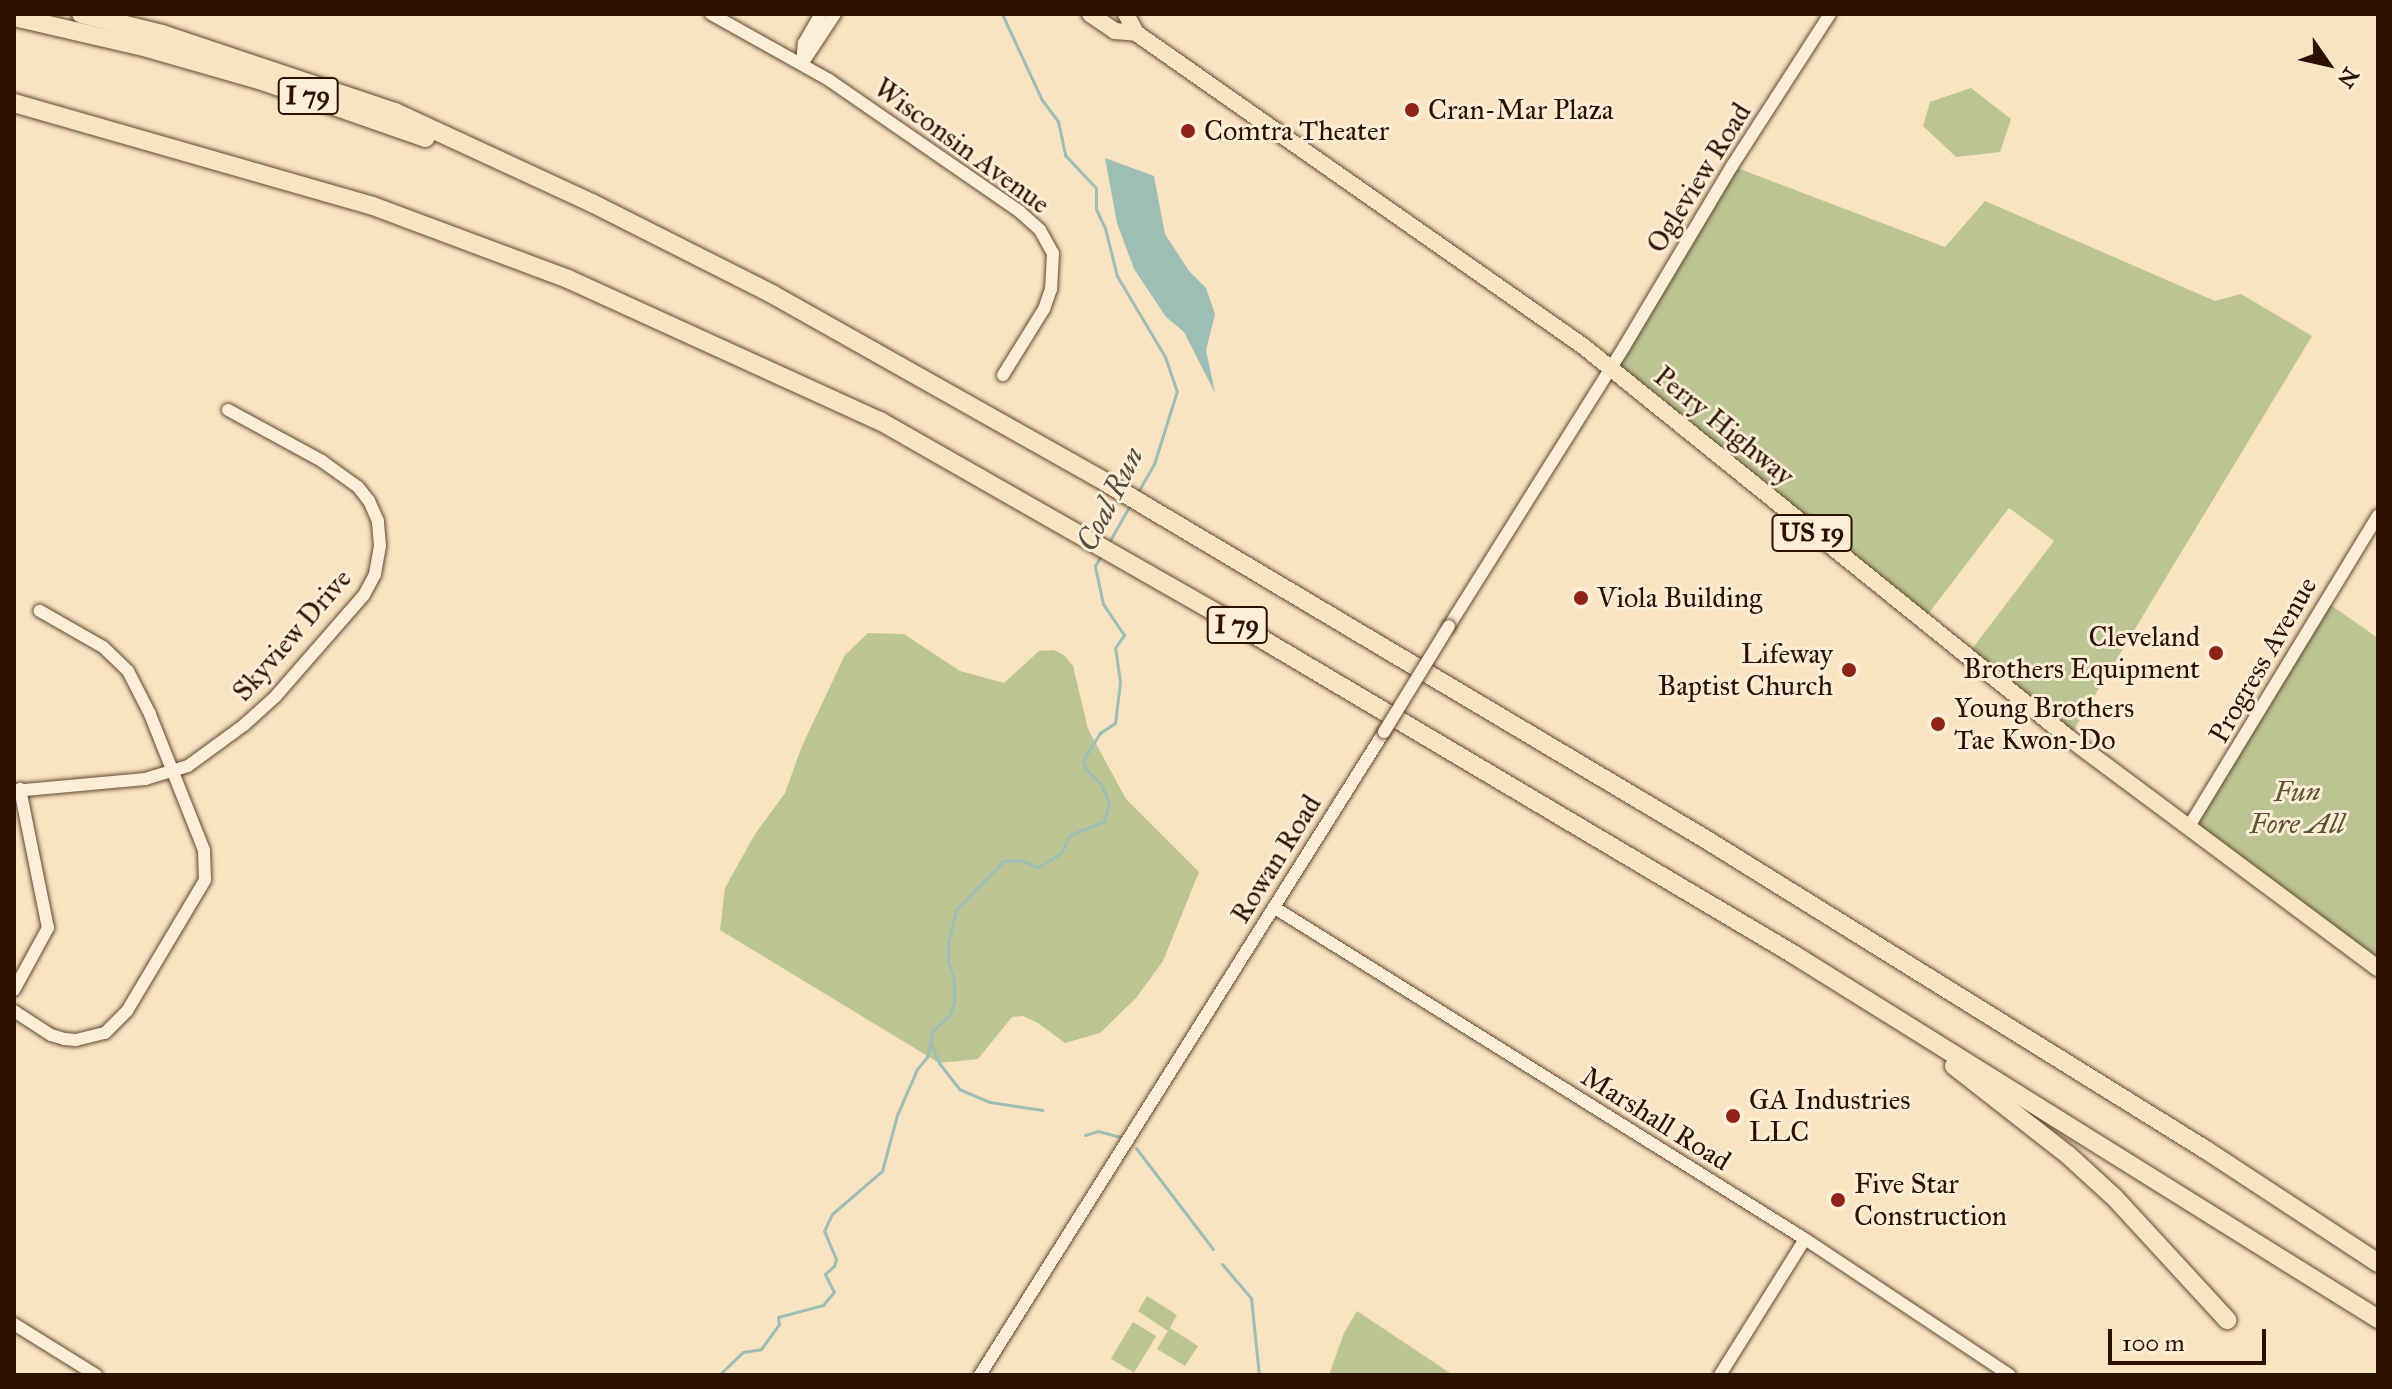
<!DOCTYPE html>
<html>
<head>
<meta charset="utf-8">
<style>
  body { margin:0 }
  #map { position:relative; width:2392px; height:1389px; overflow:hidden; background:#fae3c1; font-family:"IM FELL Great Primer",serif }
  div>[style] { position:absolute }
  .green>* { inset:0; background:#bcc494; transform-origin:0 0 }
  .water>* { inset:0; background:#9ebeb5 }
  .stream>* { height:3px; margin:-1.5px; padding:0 1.5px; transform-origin:1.5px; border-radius:1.5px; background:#9ebeb5 }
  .roads { filter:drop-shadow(0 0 2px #604630) drop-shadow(0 0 2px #604630) }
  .minor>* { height:12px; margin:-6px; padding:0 6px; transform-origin:6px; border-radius:6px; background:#fcedd7 }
  .major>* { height:16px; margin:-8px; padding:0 8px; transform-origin:8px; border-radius:8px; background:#fae3c1 }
  .highway>* { height:18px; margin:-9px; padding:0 9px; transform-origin:9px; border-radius:9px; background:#fae3c1 }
  .bridges { filter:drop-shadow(0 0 2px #604630) drop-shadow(0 0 2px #604630) }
  .minor-bridge>* { height:12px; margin:-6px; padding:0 6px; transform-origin:6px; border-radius:6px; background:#fcedd7 }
  .dots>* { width:22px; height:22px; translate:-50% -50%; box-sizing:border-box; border:4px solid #fcedd7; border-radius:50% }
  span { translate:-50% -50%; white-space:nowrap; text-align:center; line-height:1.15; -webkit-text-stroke:6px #fcedd7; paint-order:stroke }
  .shield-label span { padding:2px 6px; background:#fcedd7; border:2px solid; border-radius:6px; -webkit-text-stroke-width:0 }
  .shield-label { font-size:26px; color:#2c1100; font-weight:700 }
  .poi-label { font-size:28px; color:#2c1100 }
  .left { translate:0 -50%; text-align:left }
  .right { translate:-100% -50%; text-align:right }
  .street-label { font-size:28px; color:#2c1100 }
  .park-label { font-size:28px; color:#5e5034; font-style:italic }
  .water-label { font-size:30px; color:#544e3f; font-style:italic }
  .frame { position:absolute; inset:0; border:16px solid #2c1100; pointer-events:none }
  .north { position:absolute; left:2288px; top:24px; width:80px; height:80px; -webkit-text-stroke:6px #fcedd7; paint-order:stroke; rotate:124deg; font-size:22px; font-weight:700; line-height:32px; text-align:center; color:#2c1100 }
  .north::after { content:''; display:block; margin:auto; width:28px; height:36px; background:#2c1100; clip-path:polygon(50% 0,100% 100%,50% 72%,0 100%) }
  .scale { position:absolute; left:2108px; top:1329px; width:158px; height:36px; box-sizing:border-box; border:4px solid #2c1100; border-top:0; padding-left:10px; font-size:24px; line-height:28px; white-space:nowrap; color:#2c1100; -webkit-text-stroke:6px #fcedd7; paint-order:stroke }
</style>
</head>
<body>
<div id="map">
  <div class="green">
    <i style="clip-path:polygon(1971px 88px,2011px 119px,2000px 152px,1956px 157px,1923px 126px,1930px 102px)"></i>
    <i style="clip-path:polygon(1732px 166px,1945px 247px,1985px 201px,2215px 301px,2241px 294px,2312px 336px,2069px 738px,1966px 657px,2054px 541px,2009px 508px,1922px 622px,1610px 368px)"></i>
    <i style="clip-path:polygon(2325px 601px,2378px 638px,2378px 968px,2188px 828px)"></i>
    <i style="clip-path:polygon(868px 633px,904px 634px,960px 671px,1004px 683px,1039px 651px,1054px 650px,1064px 655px,1073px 666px,1088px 729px,1126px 799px,1199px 872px,1163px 961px,1136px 998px,1100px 1033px,1065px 1043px,1038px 1023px,1023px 1016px,1012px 1017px,978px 1059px,939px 1063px,720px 930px,725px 888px,755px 834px,785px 793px,802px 746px,845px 655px)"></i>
    <i style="clip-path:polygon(1147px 1296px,1177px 1315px,1170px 1328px,1198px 1346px,1185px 1366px,1157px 1349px,1168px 1331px,1138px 1311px)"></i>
    <i style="clip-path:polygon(1357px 1311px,1453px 1375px,1329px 1375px,1344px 1333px)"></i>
    <i style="left:1133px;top:1322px;width:27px;height:43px;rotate:31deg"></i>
  </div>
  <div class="water">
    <i style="clip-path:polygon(1105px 158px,1154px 176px,1165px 234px,1189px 271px,1206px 288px,1215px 314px,1206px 350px,1215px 393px,1184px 332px,1166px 317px,1134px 269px,1117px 223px)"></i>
  </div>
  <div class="stream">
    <i style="left:1002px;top:14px;width:95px;rotate:65.1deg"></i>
    <i style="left:1042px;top:100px;width:26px;rotate:53deg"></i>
    <i style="left:1058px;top:121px;width:35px;rotate:78deg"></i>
    <i style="left:1065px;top:155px;width:45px;rotate:46.8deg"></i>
    <i style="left:1096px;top:188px;width:21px;rotate:90deg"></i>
    <i style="left:1096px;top:209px;width:21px;rotate:65deg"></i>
    <i style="left:1105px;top:228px;width:49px;rotate:76deg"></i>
    <i style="left:1117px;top:276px;width:94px;rotate:59.3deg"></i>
    <i style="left:1165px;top:357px;width:36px;rotate:71deg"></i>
    <i style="left:1177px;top:391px;width:77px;rotate:107.5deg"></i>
    <i style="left:1154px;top:464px;width:32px;rotate:120deg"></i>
    <i style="left:1108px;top:544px;width:45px;rotate:-60.6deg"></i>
    <i style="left:931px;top:1044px;width:21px;rotate:67deg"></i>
    <i style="left:939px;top:1063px;width:33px;rotate:52deg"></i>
    <i style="left:959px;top:1089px;width:34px;rotate:23deg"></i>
    <i style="left:990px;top:1102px;width:53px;rotate:8.7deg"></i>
    <i style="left:1085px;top:1135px;width:14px;rotate:-17deg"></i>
    <i style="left:1098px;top:1131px;width:23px;rotate:15deg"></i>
    <i style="left:1136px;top:1148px;width:127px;rotate:52.7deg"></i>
    <i style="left:1222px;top:1264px;width:45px;rotate:49.5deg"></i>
    <i style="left:1251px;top:1298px;width:77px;rotate:84.1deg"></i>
    <i style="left:719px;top:1375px;width:33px;rotate:-44deg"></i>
    <i style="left:743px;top:1352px;width:18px;rotate:-9deg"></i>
    <i style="left:761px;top:1349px;width:31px;rotate:-54deg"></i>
    <i style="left:779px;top:1324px;width:7px;rotate:-98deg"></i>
    <i style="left:778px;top:1317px;width:47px;rotate:-14.9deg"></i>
    <i style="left:823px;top:1305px;width:17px;rotate:-50deg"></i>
    <i style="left:834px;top:1292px;width:20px;rotate:-117deg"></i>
    <i style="left:825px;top:1274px;width:12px;rotate:-42deg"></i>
    <i style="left:834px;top:1266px;width:7px;rotate:-74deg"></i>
    <i style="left:836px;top:1259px;width:30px;rotate:-113deg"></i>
    <i style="left:824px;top:1231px;width:19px;rotate:-65deg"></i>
    <i style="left:832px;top:1214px;width:66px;rotate:-40.7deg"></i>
    <i style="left:882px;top:1171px;width:58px;rotate:-75deg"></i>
    <i style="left:897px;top:1115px;width:50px;rotate:-66.5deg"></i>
    <i style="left:917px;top:1069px;width:16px;rotate:-50deg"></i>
    <i style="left:927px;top:1057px;width:28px;rotate:-77deg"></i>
    <i style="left:933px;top:1030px;width:21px;rotate:-41deg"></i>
    <i style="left:949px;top:1016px;width:14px;rotate:-69deg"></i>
    <i style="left:954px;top:1003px;width:24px;rotate:-90deg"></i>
    <i style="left:954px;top:979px;width:18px;rotate:-109deg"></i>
    <i style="left:948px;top:962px;width:19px;rotate:-90deg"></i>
    <i style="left:948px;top:943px;width:34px;rotate:-76deg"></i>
    <i style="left:956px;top:910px;width:68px;rotate:-46.2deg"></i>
    <i style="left:1003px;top:861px;width:17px;rotate:-3deg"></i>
    <i style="left:1020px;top:860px;width:19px;rotate:21deg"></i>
    <i style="left:1038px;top:867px;width:26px;rotate:-31deg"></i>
    <i style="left:1060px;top:854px;width:21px;rotate:-62deg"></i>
    <i style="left:1070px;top:835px;width:37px;rotate:-22deg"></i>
    <i style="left:1104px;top:821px;width:19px;rotate:-74deg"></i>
    <i style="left:1109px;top:803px;width:21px;rotate:-113deg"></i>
    <i style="left:1101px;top:784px;width:21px;rotate:-137deg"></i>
    <i style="left:1086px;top:770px;width:10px;rotate:-107deg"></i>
    <i style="left:1083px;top:760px;width:32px;rotate:-58deg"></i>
    <i style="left:1100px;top:733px;width:18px;rotate:-34deg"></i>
    <i style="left:1115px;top:723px;width:41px;rotate:-83deg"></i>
    <i style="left:1120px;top:682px;width:34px;rotate:-98deg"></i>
    <i style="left:1115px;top:648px;width:16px;rotate:-55deg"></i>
    <i style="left:1124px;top:635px;width:37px;rotate:-124deg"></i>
    <i style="left:1103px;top:604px;width:39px;rotate:-102deg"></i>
    <i style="left:1095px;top:566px;width:14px;rotate:-60deg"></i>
  </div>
  <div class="roads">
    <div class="minor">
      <i style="left:711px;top:14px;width:135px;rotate:29.2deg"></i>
      <i style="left:829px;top:80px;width:232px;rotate:34.6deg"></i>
      <i style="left:1020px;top:212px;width:27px;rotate:42deg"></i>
      <i style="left:1040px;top:230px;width:26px;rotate:61deg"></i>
      <i style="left:1053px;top:253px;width:36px;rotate:93deg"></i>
      <i style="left:1051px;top:289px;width:21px;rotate:109deg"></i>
      <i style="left:1044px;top:309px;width:78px;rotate:121.8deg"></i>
      <i style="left:802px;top:64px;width:60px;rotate:-56.6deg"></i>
      <i style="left:802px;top:64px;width:21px;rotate:-85deg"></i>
      <i style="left:804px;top:43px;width:34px;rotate:-60deg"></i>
      <i style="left:1449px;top:626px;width:329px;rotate:-57.9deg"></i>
      <i style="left:1624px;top:347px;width:211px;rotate:-59.2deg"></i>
      <i style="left:1732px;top:166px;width:181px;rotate:-57.2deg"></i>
      <i style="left:14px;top:791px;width:132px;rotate:-5.2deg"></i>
      <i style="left:145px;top:779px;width:45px;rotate:-16.8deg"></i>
      <i style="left:188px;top:766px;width:69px;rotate:-36.2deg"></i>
      <i style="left:244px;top:725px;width:42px;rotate:-42.1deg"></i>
      <i style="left:275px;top:697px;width:135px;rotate:-48.9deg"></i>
      <i style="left:364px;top:595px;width:24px;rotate:-62deg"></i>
      <i style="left:375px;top:574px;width:28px;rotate:-80deg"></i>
      <i style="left:380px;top:546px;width:25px;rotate:-95deg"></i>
      <i style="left:378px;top:521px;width:22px;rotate:-114deg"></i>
      <i style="left:369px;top:501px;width:18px;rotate:-128deg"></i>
      <i style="left:358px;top:487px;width:44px;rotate:-144.2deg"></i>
      <i style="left:322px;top:461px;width:107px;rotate:-151.5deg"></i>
      <i style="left:2188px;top:828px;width:366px;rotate:-58.7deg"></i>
      <i style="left:1275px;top:908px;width:625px;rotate:31.99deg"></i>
      <i style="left:1805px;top:1239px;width:246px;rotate:33.6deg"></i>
      <i style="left:14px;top:990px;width:71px;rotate:-61.3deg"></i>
      <i style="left:48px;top:928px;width:142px;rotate:-101.4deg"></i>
      <i style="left:14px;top:1011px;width:44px;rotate:33deg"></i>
      <i style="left:51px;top:1035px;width:14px;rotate:17deg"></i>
      <i style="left:64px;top:1039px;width:12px;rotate:5deg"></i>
      <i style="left:76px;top:1040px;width:30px;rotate:-14deg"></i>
      <i style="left:105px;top:1033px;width:31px;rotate:-45deg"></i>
      <i style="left:127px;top:1011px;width:152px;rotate:-59.2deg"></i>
      <i style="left:205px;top:880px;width:30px;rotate:-92deg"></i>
      <i style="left:204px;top:850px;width:146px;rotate:-111.7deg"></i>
      <i style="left:150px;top:714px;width:48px;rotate:-117.1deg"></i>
      <i style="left:128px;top:671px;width:35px;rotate:-136deg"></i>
      <i style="left:103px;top:647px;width:73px;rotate:-150.3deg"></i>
      <i style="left:14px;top:1324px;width:97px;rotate:31.9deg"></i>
      <i style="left:980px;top:1375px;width:759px;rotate:-57.86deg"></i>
      <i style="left:1720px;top:1375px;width:160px;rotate:-58deg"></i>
    </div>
    <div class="major">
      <i style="left:1090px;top:14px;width:30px;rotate:34deg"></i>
      <i style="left:1115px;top:31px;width:21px;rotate:5deg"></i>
      <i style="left:1126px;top:14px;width:21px;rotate:62deg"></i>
      <i style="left:1136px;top:33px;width:546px;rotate:35deg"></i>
      <i style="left:1583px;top:346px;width:624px;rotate:38.89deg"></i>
      <i style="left:2069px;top:738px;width:385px;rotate:36.7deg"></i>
    </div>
    <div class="highway">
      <i style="left:81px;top:14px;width:83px;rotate:13.9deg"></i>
      <i style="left:162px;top:34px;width:246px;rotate:18.5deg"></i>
      <i style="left:395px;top:112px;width:217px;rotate:24.8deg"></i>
      <i style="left:592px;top:203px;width:202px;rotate:26.8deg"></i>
      <i style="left:772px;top:294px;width:385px;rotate:29.4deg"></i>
      <i style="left:1107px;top:483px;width:698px;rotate:30.75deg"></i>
      <i style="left:1707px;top:840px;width:587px;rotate:31.85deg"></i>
      <i style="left:2206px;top:1150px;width:206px;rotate:33.3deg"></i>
      <i style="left:14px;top:17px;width:133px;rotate:13deg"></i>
      <i style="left:144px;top:47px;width:126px;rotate:16.1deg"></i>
      <i style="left:265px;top:82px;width:170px;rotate:19.2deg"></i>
      <i style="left:14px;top:103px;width:373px;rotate:16deg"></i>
      <i style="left:373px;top:206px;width:208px;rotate:20.5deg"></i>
      <i style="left:568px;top:279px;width:343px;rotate:24.5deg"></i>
      <i style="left:880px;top:421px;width:414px;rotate:29.7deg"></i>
      <i style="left:1240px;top:626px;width:643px;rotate:30.67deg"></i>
      <i style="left:1793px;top:954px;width:690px;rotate:31.96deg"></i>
      <i style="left:1954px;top:1066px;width:145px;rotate:38deg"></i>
      <i style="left:2068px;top:1155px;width:64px;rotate:42.5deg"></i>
      <i style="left:2115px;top:1198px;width:166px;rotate:47.4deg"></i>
    </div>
  </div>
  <div class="bridges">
    <div class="minor-bridge">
      <i style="left:1384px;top:732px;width:124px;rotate:-58.5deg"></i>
    </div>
  </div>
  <div class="dots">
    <i style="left:1412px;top:110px;background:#8f2418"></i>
    <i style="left:1188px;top:131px;background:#8f2418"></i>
    <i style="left:1581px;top:598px;background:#8f2418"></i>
    <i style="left:2216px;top:653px;background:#8f2418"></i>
    <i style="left:1849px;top:670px;background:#8f2418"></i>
    <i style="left:1938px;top:724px;background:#8f2418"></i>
    <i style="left:1733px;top:1116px;background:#8f2418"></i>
    <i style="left:1838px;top:1200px;background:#8f2418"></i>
  </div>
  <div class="shield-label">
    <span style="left:308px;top:96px">I 79</span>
    <span style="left:1812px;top:533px">US 19</span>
    <span style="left:1237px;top:625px">I 79</span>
  </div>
  <div class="poi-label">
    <span class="left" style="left:1428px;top:110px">Cran-Mar Plaza</span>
    <span class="left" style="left:1204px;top:131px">Comtra Theater</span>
    <span class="left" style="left:1597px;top:598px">Viola Building</span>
    <span class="right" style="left:2200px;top:653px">Cleveland<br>Brothers Equipment</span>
    <span class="right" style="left:1833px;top:670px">Lifeway<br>Baptist Church</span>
    <span class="left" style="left:1954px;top:724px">Young Brothers<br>Tae Kwon-Do</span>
    <span class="left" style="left:1749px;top:1116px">GA Industries<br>LLC</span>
    <span class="left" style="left:1854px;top:1200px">Five Star<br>Construction</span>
  </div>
  <div class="street-label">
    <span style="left:962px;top:146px;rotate:36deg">Wisconsin Avenue</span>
    <span style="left:1699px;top:178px;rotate:-58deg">Ogleview Road</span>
    <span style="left:1724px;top:426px;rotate:39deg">Perry Highway</span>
    <span style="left:292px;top:635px;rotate:-49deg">Skyview Drive</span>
    <span style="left:2263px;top:660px;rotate:-60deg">Progress Avenue</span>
    <span style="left:1276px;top:859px;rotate:-58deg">Rowan Road</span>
    <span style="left:1656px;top:1119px;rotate:32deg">Marshall Road</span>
  </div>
  <div class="park-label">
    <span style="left:2297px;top:808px">Fun<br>Fore All</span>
  </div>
  <div class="water-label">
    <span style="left:1110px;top:499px;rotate:-63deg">Coal Run</span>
  </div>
  <div class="frame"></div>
  <div class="north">N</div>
  <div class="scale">100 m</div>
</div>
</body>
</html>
